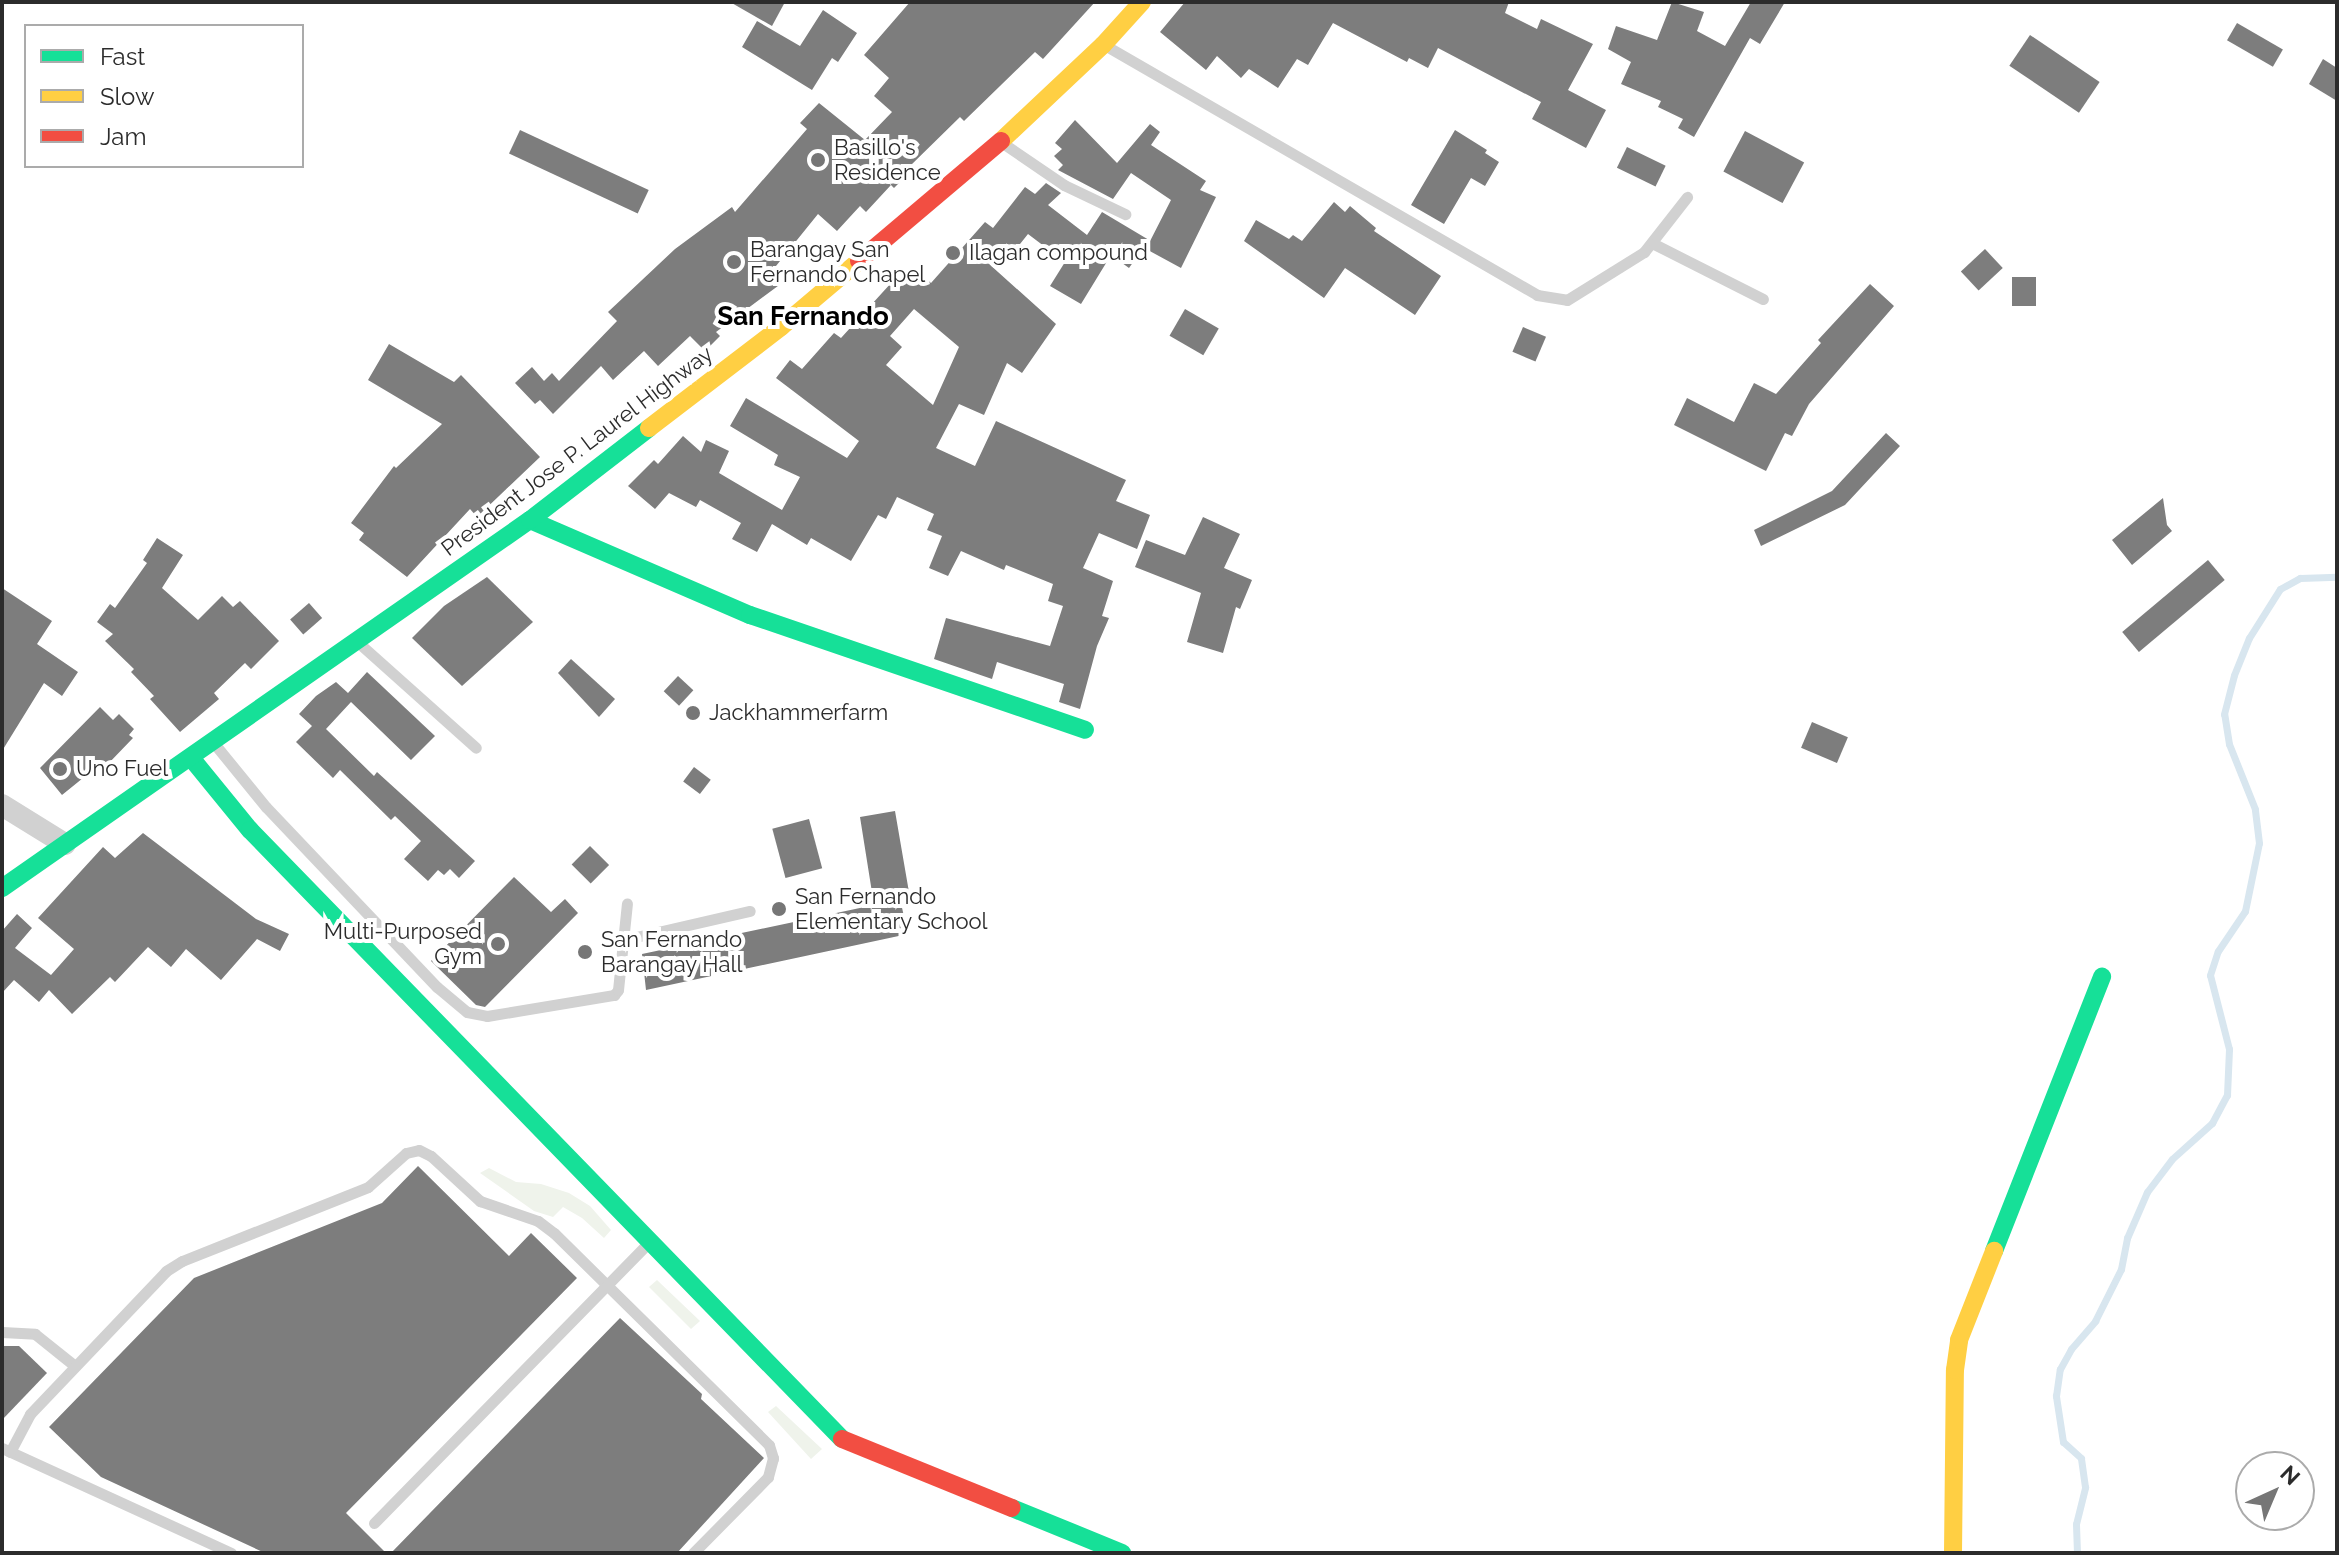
<!DOCTYPE html>
<html>
<head>
<meta charset="utf-8">
<style>
  body { margin:0 }
  #map { position:relative; width:2339px; height:1555px; overflow:hidden; background:#fff; font-family:Raleway,sans-serif }
  div>[style] { position:absolute }
  .green>* { inset:0; background:#eff3eb }
  .stream>* { height:7px; margin:-3.5px; padding:0 3.5px; transform-origin:3.5px; border-radius:3.5px; background:#d8e6ef }
  .building>* { inset:0; background:#7d7d7d; transform-origin:0 0 }
  .lane>* { height:11px; margin:-5.5px; padding:0 5.5px; transform-origin:5.5px; border-radius:5.5px; background:#d1d1d1 }
  .street>* { height:22px; margin:-11px; padding:0 11px; transform-origin:11px; border-radius:11px; background:#d1d1d1 }
  .fast>* { height:18px; margin:-9px; padding:0 9px; transform-origin:9px; border-radius:9px; background:#16e098 }
  .slow>* { height:18px; margin:-9px; padding:0 9px; transform-origin:9px; border-radius:9px; background:#ffcf43 }
  .jam>* { height:18px; margin:-9px; padding:0 9px; transform-origin:9px; border-radius:9px; background:#f24e42 }
  .dots>* { width:22px; height:22px; translate:-50% -50%; box-sizing:border-box; border:4px solid #fff; border-radius:50% }
  span { translate:-50% -50%; white-space:nowrap; text-align:center; line-height:1.15; -webkit-text-stroke:8px #fff; paint-order:stroke }
  .poi-label { font-size:22px; color:#2c2c2c }
  .left { translate:0 -50%; text-align:left }
  .right { translate:-100% -50%; text-align:right }
  .street-label { font-size:22px; color:#2c2c2c }
  .quarter-label { font-size:26px; color:#000; font-weight:700 }
  .frame { position:absolute; inset:0; border:4px solid #2c2c2c; pointer-events:none }
  .legend { position:absolute; left:24px; top:24px; width:280px; height:144px; box-sizing:border-box; background:#fff; border:2px solid #ababab; margin:0; padding:10px 14px; list-style:none; font-size:24px; color:#2c2c2c }
  .legend li { display:flex; align-items:center; gap:16px; height:40px }
  .legend b { width:40px; border:2px solid #ababab }
  .north { position:absolute; left:2235px; top:1451px; width:80px; height:80px; box-sizing:border-box; background:#fff; border:2px solid #ababab; border-radius:50%; rotate:44deg; font-size:22px; font-weight:700; line-height:32px; text-align:center; color:#2c2c2c }
  .north::after { content:''; display:block; margin:auto; width:28px; height:36px; background:#767676; clip-path:polygon(50% 0,100% 100%,50% 72%,0 100%) }
</style>
</head>
<body>
<div id="map">
  <div class="green">
    <i style="clip-path:polygon(489px 1168px,516px 1182px,541px 1184px,569px 1193px,590px 1206px,611px 1230px,604px 1238px,582px 1218px,563px 1207px,553px 1217px,534px 1211px,480px 1173px)"></i>
    <i style="clip-path:polygon(657px 1280px,700px 1321px,691px 1329px,649px 1287px)"></i>
    <i style="clip-path:polygon(776px 1406px,822px 1449px,811px 1459px,768px 1412px)"></i>
  </div>
  <div class="stream">
    <i style="left:2077px;top:1553px;width:29px;rotate:-92deg"></i>
    <i style="left:2076px;top:1524px;width:38px;rotate:-76deg"></i>
    <i style="left:2085px;top:1487px;width:29px;rotate:-98deg"></i>
    <i style="left:2081px;top:1458px;width:24px;rotate:-138deg"></i>
    <i style="left:2063px;top:1442px;width:47px;rotate:-98.7deg"></i>
    <i style="left:2056px;top:1396px;width:27px;rotate:-82deg"></i>
    <i style="left:2060px;top:1369px;width:23px;rotate:-61deg"></i>
    <i style="left:2071px;top:1349px;width:37px;rotate:-49deg"></i>
    <i style="left:2095px;top:1321px;width:58px;rotate:-63.4deg"></i>
    <i style="left:2121px;top:1269px;width:32px;rotate:-79deg"></i>
    <i style="left:2127px;top:1238px;width:50px;rotate:-66.5deg"></i>
    <i style="left:2147px;top:1192px;width:41px;rotate:-52.9deg"></i>
    <i style="left:2172px;top:1159px;width:54px;rotate:-42deg"></i>
    <i style="left:2212px;top:1123px;width:32px;rotate:-62deg"></i>
    <i style="left:2227px;top:1095px;width:46px;rotate:-87.5deg"></i>
    <i style="left:2229px;top:1049px;width:76px;rotate:-104.4deg"></i>
    <i style="left:2210px;top:975px;width:25px;rotate:-72deg"></i>
    <i style="left:2218px;top:951px;width:48px;rotate:-56deg"></i>
    <i style="left:2245px;top:911px;width:69px;rotate:-78.4deg"></i>
    <i style="left:2259px;top:843px;width:34px;rotate:-97deg"></i>
    <i style="left:2255px;top:809px;width:70px;rotate:-111.8deg"></i>
    <i style="left:2229px;top:744px;width:30px;rotate:-99deg"></i>
    <i style="left:2224px;top:714px;width:40px;rotate:-75.6deg"></i>
    <i style="left:2234px;top:675px;width:40px;rotate:-68deg"></i>
    <i style="left:2249px;top:638px;width:58px;rotate:-57.7deg"></i>
    <i style="left:2280px;top:589px;width:23px;rotate:-29deg"></i>
    <i style="left:2300px;top:578px;width:37px;rotate:-2deg"></i>
  </div>
  <div class="building">
    <i style="clip-path:polygon(730px 2px,785px 2px,772px 26px)"></i>
    <i style="clip-path:polygon(910px 2px,1095px 2px,1043px 59px,1035px 52px,964px 121px,960px 117px,909px 167px,912px 170px,894px 188px,891px 185px,866px 212px,860px 206px,837px 231px,818px 214px,776px 266px,786px 280px,716px 332px,720px 336px,705px 351px,690px 336px,658px 366px,644px 351px,613px 380px,601px 366px,553px 414px,540px 400px,535px 404px,515px 383px,532px 367px,544px 381px,552px 373px,559px 381px,617px 321px,608px 312px,675px 249px,732px 207px,735px 212px,807px 129px,800px 123px,819px 103px,865px 140px,892px 112px,874px 96px,889px 78px,864px 55px)"></i>
    <i style="clip-path:polygon(1185px 2px,1509px 2px,1505px 13px,1537px 29px,1541px 19px,1593px 44px,1568px 90px,1606px 110px,1586px 148px,1532px 119px,1541px 102px,1438px 48px,1428px 68px,1409px 58px,1407px 62px,1333px 23px,1308px 65px,1297px 59px,1278px 88px,1249px 69px,1241px 78px,1217px 56px,1206px 70px,1160px 32px)"></i>
    <i style="clip-path:polygon(1672px 2px,1704px 12px,1697px 31px,1725px 46px,1751px 2px,1785px 2px,1760px 44px,1750px 38px,1694px 137px,1678px 128px,1683px 119px,1658px 107px,1661px 101px,1621px 84px,1631px 62px,1608px 49px,1616px 26px,1657px 40px)"></i>
    <i style="clip-path:polygon(823px 10px,857px 33px,838px 62px,832px 58px,812px 90px,742px 47px,757px 21px,800px 46px)"></i>
    <i style="left:2237px;top:23px;width:53px;height:20px;rotate:30deg"></i>
    <i style="left:2030px;top:35px;width:84px;height:37px;rotate:34deg"></i>
    <i style="clip-path:polygon(2323px 59px,2337px 68px,2337px 101px,2309px 84px)"></i>
    <i style="clip-path:polygon(1075px 120px,1117px 163px,1150px 124px,1160px 132px,1151px 145px,1206px 181px,1200px 190px,1216px 197px,1181px 268px,1146px 249px,1171px 200px,1131px 173px,1113px 199px,1058px 170px,1063px 165px,1054px 156px,1062px 149px,1055px 143px)"></i>
    <i style="left:520px;top:130px;width:142px;height:26px;rotate:25deg"></i>
    <i style="clip-path:polygon(1455px 130px,1487px 150px,1485px 153px,1499px 162px,1485px 186px,1471px 178px,1444px 224px,1411px 205px)"></i>
    <i style="left:1745px;top:131px;width:67px;height:46px;rotate:28deg"></i>
    <i style="left:1627px;top:147px;width:43px;height:23px;rotate:26deg"></i>
    <i style="clip-path:polygon(evenodd,1046px 183px,1061px 193px,1048px 205px,1087px 235px,1102px 212px,1149px 240px,1129px 268px,1111px 255px,1081px 304px,1050px 286px,1065px 262px,1028px 234px,1008px 259px,996px 252px,988px 263px,1056px 324px,1022px 373px,1007px 363px,984px 415px,959px 404px,936px 448px,975px 466px,996px 421px,1126px 480px,1116px 501px,1150px 515px,1137px 549px,1099px 533px,1083px 568px,1113px 581px,1102px 616px,1109px 618px,1097px 646px,1080px 709px,1059px 702px,1064px 684px,997px 662px,992px 679px,934px 659px,946px 618px,1050px 646px,1063px 606px,1048px 601px,1053px 584px,1006px 565px,1004px 570px,961px 551px,948px 576px,929px 568px,942px 536px,927px 530px,934px 514px,897px 497px,886px 519px,878px 515px,851px 561px,811px 538px,807px 545px,772px 524px,757px 552px,732px 539px,741px 523px,700px 500px,696px 507px,669px 493px,655px 509px,628px 486px,654px 460px,658px 464px,683px 436px,701px 452px,706px 440px,729px 451px,719px 473px,782px 510px,800px 477px,774px 465px,778px 455px,730px 426px,746px 398px,847px 458px,859px 441px,776px 378px,790px 360px,802px 369px,834px 333px,841px 338px,892px 282px,899px 288px,915px 269px,931px 283px,985px 222px,993px 228px,1025px 187px,1035px 194px,1046px 183px,914px 309px,959px 347px,933px 405px,886px 365px,902px 347px,890px 336px,914px 309px)"></i>
    <i style="clip-path:polygon(1334px 202px,1345px 212px,1350px 206px,1376px 228px,1374px 231px,1441px 276px,1415px 315px,1345px 268px,1324px 298px,1244px 241px,1256px 220px,1289px 239px,1293px 235px,1302px 241px)"></i>
    <i style="left:1985px;top:249px;width:26px;height:33px;rotate:47deg"></i>
    <i style="left:2012px;top:277px;width:24px;height:29px"></i>
    <i style="clip-path:polygon(1870px 284px,1894px 306px,1809px 404px,1792px 436px,1785px 433px,1766px 471px,1674px 425px,1687px 398px,1734px 422px,1754px 383px,1776px 394px,1821px 343px,1818px 340px)"></i>
    <i style="left:1185px;top:309px;width:39px;height:31px;rotate:30deg"></i>
    <i style="left:1523px;top:327px;width:25px;height:27px;rotate:23deg"></i>
    <i style="clip-path:polygon(389px 344px,454px 382px,461px 375px,540px 457px,477px 517px,470px 509px,407px 577px,359px 540px,364px 533px,351px 523px,394px 466px,396px 468px,442px 424px,368px 380px)"></i>
    <i style="clip-path:polygon(1886px 433px,1900px 446px,1845px 505px,1761px 546px,1754px 530px,1832px 491px)"></i>
    <i style="clip-path:polygon(2163px 498px,2167px 525px,2172px 531px,2132px 565px,2112px 540px)"></i>
    <i style="clip-path:polygon(1203px 517px,1240px 534px,1224px 568px,1252px 580px,1240px 609px,1236px 607px,1223px 653px,1187px 642px,1201px 593px,1135px 567px,1146px 540px,1185px 555px)"></i>
    <i style="clip-path:polygon(157px 538px,183px 555px,162px 588px,198px 620px,222px 596px,233px 607px,240px 601px,279px 641px,251px 669px,245px 663px,214px 693px,219px 699px,180px 732px,150px 699px,154px 696px,131px 672px,134px 669px,105px 641px,113px 634px,97px 622px,110px 604px,115px 608px,147px 563px,143px 560px)"></i>
    <i style="left:2208px;top:560px;width:26px;height:112px;rotate:50deg"></i>
    <i style="clip-path:polygon(487px 577px,533px 622px,462px 686px,412px 638px,444px 606px)"></i>
    <i style="clip-path:polygon(2px 588px,52px 621px,37px 644px,78px 672px,62px 696px,44px 683px,2px 751px)"></i>
    <i style="left:309px;top:603px;width:20px;height:25px;rotate:49deg"></i>
    <i style="clip-path:polygon(571px 659px,615px 699px,599px 717px,558px 673px)"></i>
    <i style="clip-path:polygon(367px 672px,435px 736px,411px 760px,351px 702px,326px 729px,374px 776px,377px 772px,475px 861px,459px 878px,450px 869px,444px 875px,438px 870px,428px 881px,404px 859px,421px 841px,395px 816px,391px 820px,340px 770px,333px 778px,296px 742px,312px 726px,299px 714px,316px 696px,336px 682px,348px 693px)"></i>
    <i style="left:678px;top:676px;width:21px;height:21px;rotate:43deg"></i>
    <i style="clip-path:polygon(100px 707px,113px 720px,119px 714px,134px 729px,129px 735px,133px 738px,107px 765px,104px 761px,62px 795px,40px 768px)"></i>
    <i style="left:1812px;top:722px;width:39px;height:28px;rotate:23deg"></i>
    <i style="left:694px;top:767px;width:21px;height:18px;rotate:37deg"></i>
    <i style="clip-path:polygon(895px 811px,910px 898px,900px 899px,908px 934px,646px 990px,642px 954px,874px 905px,860px 817px)"></i>
    <i style="left:809px;top:819px;width:51px;height:38px;rotate:75deg"></i>
    <i style="clip-path:polygon(143px 833px,256px 919px,289px 934px,280px 951px,257px 939px,221px 980px,186px 949px,171px 967px,148px 947px,115px 982px,110px 977px,72px 1014px,49px 990px,39px 1002px,14px 980px,2px 993px,2px 931px,17px 914px,32px 928px,15px 948px,51px 975px,74px 949px,38px 918px,103px 847px,115px 858px)"></i>
    <i style="left:590px;top:846px;width:27px;height:26px;rotate:45deg"></i>
    <i style="clip-path:polygon(514px 877px,551px 912px,565px 899px,578px 913px,485px 1007px,476px 1005px,431px 961px)"></i>
    <i style="clip-path:polygon(418px 1166px,509px 1256px,531px 1233px,577px 1278px,346px 1513px,386px 1553px,265px 1553px,101px 1477px,49px 1427px,194px 1278px,382px 1203px)"></i>
    <i style="clip-path:polygon(620px 1318px,702px 1394px,701px 1399px,764px 1458px,677px 1553px,391px 1553px)"></i>
    <i style="clip-path:polygon(2px 1346px,19px 1346px,47px 1373px,2px 1420px)"></i>
  </div>
  <div class="lane">
    <i style="left:1108px;top:47px;width:496px;rotate:30deg"></i>
    <i style="left:1537px;top:295px;width:30px;rotate:9deg"></i>
    <i style="left:1567px;top:300px;width:91px;rotate:-31.9deg"></i>
    <i style="left:1644px;top:252px;width:70px;rotate:-52deg"></i>
    <i style="left:1004px;top:144px;width:73px;rotate:34.3deg"></i>
    <i style="left:1064px;top:185px;width:68px;rotate:25.4deg"></i>
    <i style="left:1654px;top:244px;width:122px;rotate:26.8deg"></i>
    <i style="left:361px;top:645px;width:154px;rotate:41.8deg"></i>
    <i style="left:217px;top:747px;width:77px;rotate:50.8deg"></i>
    <i style="left:266px;top:807px;width:248px;rotate:46.5deg"></i>
    <i style="left:437px;top:987px;width:39px;rotate:40deg"></i>
    <i style="left:467px;top:1012px;width:20px;rotate:11deg"></i>
    <i style="left:487px;top:1016px;width:129px;rotate:-9.4deg"></i>
    <i style="left:614px;top:995px;width:6px;rotate:-51deg"></i>
    <i style="left:618px;top:990px;width:87px;rotate:-84.1deg"></i>
    <i style="left:623px;top:940px;width:130px;rotate:-12.9deg"></i>
    <i style="left:2px;top:1332px;width:33px;rotate:3deg"></i>
    <i style="left:35px;top:1334px;width:51px;rotate:38.7deg"></i>
    <i style="left:2px;top:1448px;width:252px;rotate:24.6deg"></i>
    <i style="left:10px;top:1452px;width:43px;rotate:-62.2deg"></i>
    <i style="left:30px;top:1414px;width:197px;rotate:-46.4deg"></i>
    <i style="left:166px;top:1271px;width:19px;rotate:-32deg"></i>
    <i style="left:182px;top:1261px;width:200px;rotate:-21.7deg"></i>
    <i style="left:368px;top:1187px;width:51px;rotate:-41.8deg"></i>
    <i style="left:406px;top:1153px;width:13px;rotate:-13deg"></i>
    <i style="left:419px;top:1150px;width:13px;rotate:27deg"></i>
    <i style="left:431px;top:1156px;width:67px;rotate:42.6deg"></i>
    <i style="left:480px;top:1201px;width:61px;rotate:19deg"></i>
    <i style="left:538px;top:1221px;width:20px;rotate:37deg"></i>
    <i style="left:554px;top:1233px;width:302px;rotate:44.6deg"></i>
    <i style="left:769px;top:1445px;width:14px;rotate:73deg"></i>
    <i style="left:773px;top:1458px;width:20px;rotate:105deg"></i>
    <i style="left:768px;top:1477px;width:107px;rotate:134.6deg"></i>
    <i style="left:374px;top:1523px;width:390px;rotate:-45.6deg"></i>
  </div>
  <div class="street">
    <i style="left:2px;top:805px;width:74px;rotate:31.8deg"></i>
  </div>
  <div class="fast">
    <i style="left:530px;top:520px;width:240px;rotate:23.4deg"></i>
    <i style="left:750px;top:615px;width:354px;rotate:18.9deg"></i>
    <i style="left:192px;top:759px;width:92px;rotate:50.8deg"></i>
    <i style="left:250px;top:830px;width:849px;rotate:45.81deg"></i>
    <i style="left:2px;top:888px;width:644px;rotate:-34.88deg"></i>
    <i style="left:530px;top:520px;width:150px;rotate:-37.7deg"></i>
    <i style="left:1994px;top:1251px;width:295px;rotate:-68.5deg"></i>
    <i style="left:1012px;top:1508px;width:119px;rotate:22.2deg"></i>
  </div>
  <div class="slow">
    <i style="left:1001px;top:141px;width:140px;rotate:-43.3deg"></i>
    <i style="left:1103px;top:45px;width:58px;rotate:-47.8deg"></i>
    <i style="left:649px;top:428px;width:166px;rotate:-37.4deg"></i>
    <i style="left:781px;top:327px;width:102px;rotate:-40.2deg"></i>
    <i style="left:1953px;top:1553px;width:183px;rotate:-89.4deg"></i>
    <i style="left:1955px;top:1370px;width:30px;rotate:-82deg"></i>
    <i style="left:1959px;top:1340px;width:96px;rotate:-68.5deg"></i>
  </div>
  <div class="jam">
    <i style="left:859px;top:261px;width:186px;rotate:-40.2deg"></i>
    <i style="left:842px;top:1439px;width:183px;rotate:22.1deg"></i>
  </div>
  <div class="dots">
    <i style="left:818px;top:160px;background:#767676"></i>
    <i style="left:953px;top:253px;background:#767676"></i>
    <i style="left:734px;top:262px;background:#767676"></i>
    <i style="left:693px;top:713px;background:#767676"></i>
    <i style="left:60px;top:769px;background:#767676"></i>
    <i style="left:779px;top:909px;background:#767676"></i>
    <i style="left:498px;top:944px;background:#767676"></i>
    <i style="left:585px;top:952px;background:#767676"></i>
  </div>
  <div class="poi-label">
    <span class="left" style="left:834px;top:160px">Basillo's<br>Residence</span>
    <span class="left" style="left:750px;top:262px">Barangay San<br>Fernando Chapel</span>
    <span class="left" style="left:969px;top:253px">Ilagan compound</span>
    <span class="left" style="left:709px;top:713px">Jackhammerfarm</span>
    <span class="left" style="left:76px;top:769px">Uno Fuel</span>
    <span class="left" style="left:795px;top:909px">San Fernando<br>Elementary School</span>
    <span class="right" style="left:482px;top:944px">Multi-Purposed<br>Gym</span>
    <span class="left" style="left:601px;top:952px">San Fernando<br>Barangay Hall</span>
  </div>
  <div class="street-label">
    <span style="left:577px;top:451px;rotate:-37deg">President Jose P. Laurel Highway</span>
  </div>
  <div class="quarter-label">
    <span style="left:803px;top:317px">San Fernando</span>
  </div>
  <div class="frame"></div>
  <ul class="legend">
  <li><b style="height:10px;background:#16e098"></b>Fast</li>
  <li><b style="height:10px;background:#ffcf43"></b>Slow</li>
  <li><b style="height:10px;background:#f24e42"></b>Jam</li>
  </ul>
  <div class="north">N</div>
</div>
</body>
</html>
